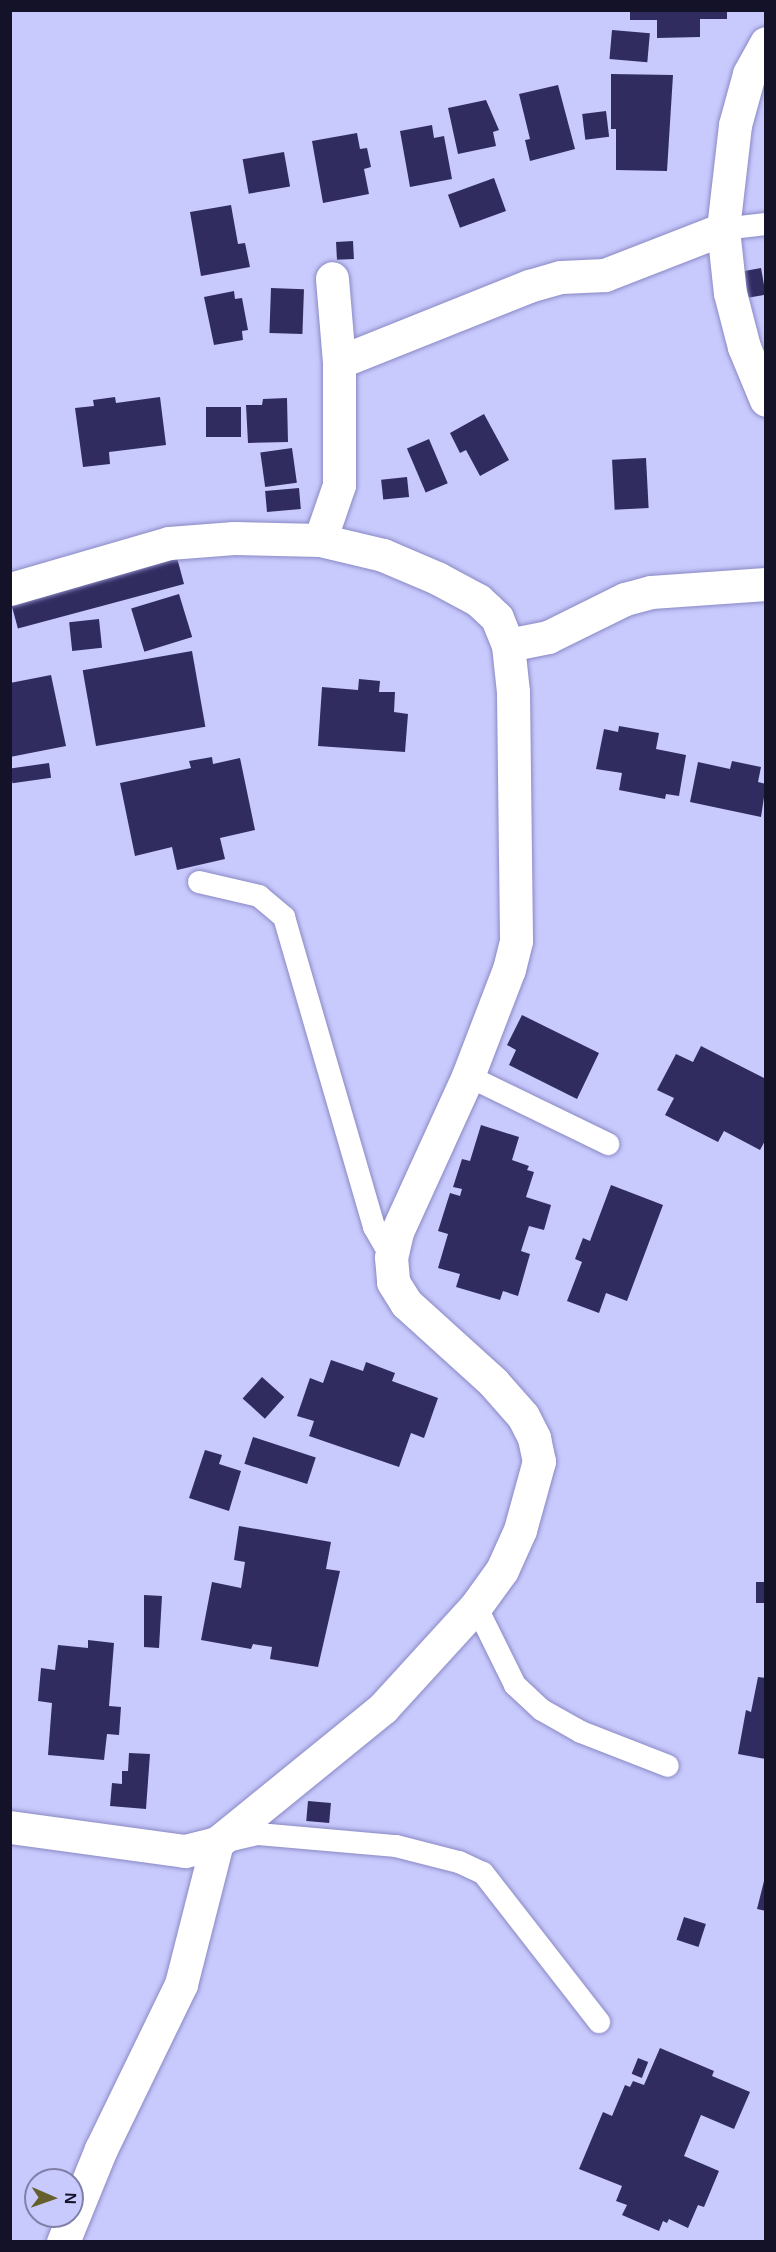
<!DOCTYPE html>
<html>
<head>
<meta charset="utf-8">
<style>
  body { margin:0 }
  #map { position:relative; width:776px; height:2252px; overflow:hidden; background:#c8c9fc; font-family:Helvetica,sans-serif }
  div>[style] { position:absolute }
  .building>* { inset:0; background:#312c60; transform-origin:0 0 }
  .roads { filter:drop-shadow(0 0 2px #8a89c5) drop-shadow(0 0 2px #8a89c5) }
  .lane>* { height:22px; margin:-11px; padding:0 11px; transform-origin:11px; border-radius:11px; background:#fff }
  .street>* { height:33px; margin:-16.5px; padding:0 16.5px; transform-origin:16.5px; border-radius:16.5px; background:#fff }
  span { translate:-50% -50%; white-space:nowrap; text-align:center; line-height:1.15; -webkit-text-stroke:6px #c8c9fc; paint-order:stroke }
  .frame { position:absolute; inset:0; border:12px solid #131229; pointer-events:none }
  .north { position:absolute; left:24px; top:2168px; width:60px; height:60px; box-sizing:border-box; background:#c8c9fc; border:2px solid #8080a8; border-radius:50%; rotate:92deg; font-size:16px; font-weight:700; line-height:24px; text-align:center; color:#131229 }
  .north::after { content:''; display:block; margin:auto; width:21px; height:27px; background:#645f2c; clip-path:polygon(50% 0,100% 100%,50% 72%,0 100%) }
</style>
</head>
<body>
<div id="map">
  <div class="building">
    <i style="clip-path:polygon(630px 10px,727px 10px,727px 19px,700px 19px,700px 37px,657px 38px,657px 20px,630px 20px)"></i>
    <i style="left:612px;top:30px;width:38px;height:29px;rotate:5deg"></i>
    <i style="clip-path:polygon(611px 74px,673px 75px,667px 171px,616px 170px,616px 129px,611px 129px)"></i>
    <i style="clip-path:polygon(558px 85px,575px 149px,530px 161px,525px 140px,530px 139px,519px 94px)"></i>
    <i style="clip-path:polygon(486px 100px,499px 130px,493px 132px,496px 146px,458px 154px,448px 108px)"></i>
    <i style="left:606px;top:111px;width:26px;height:24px;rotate:83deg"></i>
    <i style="clip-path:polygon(432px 125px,434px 138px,444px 136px,452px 179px,410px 187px,400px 131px)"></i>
    <i style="clip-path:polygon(357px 133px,360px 149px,367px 148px,371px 167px,364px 169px,369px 194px,323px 203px,312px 141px)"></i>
    <i style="left:284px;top:152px;width:35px;height:42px;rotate:80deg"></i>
    <i style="left:494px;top:178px;width:35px;height:49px;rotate:70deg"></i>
    <i style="clip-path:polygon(231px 205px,238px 244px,245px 243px,250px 267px,201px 276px,190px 212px)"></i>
    <i style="left:353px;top:241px;width:18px;height:17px;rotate:87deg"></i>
    <i style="left:761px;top:268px;width:27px;height:21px;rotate:80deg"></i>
    <i style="left:271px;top:288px;width:33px;height:45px;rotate:2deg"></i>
    <i style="clip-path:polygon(234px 291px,235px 299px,242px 298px,248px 330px,242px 331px,243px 340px,214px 345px,204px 297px)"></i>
    <i style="clip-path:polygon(115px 397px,116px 403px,160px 397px,166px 445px,109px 452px,110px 464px,83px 467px,75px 408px,94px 406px,93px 400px)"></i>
    <i style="clip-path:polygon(287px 398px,288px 442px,248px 443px,246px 405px,262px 405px,263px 399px)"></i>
    <i style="left:241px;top:407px;width:30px;height:35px;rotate:90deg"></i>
    <i style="clip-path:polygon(484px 414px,509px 460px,480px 476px,466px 450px,460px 453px,450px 433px)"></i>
    <i style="left:429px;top:439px;width:48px;height:24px;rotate:67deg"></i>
    <i style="left:292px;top:448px;width:35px;height:32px;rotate:82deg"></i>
    <i style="left:646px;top:458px;width:50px;height:34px;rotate:87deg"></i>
    <i style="left:407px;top:477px;width:20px;height:26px;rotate:84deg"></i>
    <i style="left:299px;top:488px;width:21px;height:34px;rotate:85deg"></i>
    <i style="left:176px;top:554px;width:31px;height:172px;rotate:75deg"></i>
    <i style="left:179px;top:594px;width:45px;height:50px;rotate:73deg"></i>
    <i style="left:99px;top:619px;width:29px;height:30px;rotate:84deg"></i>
    <i style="left:192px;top:651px;width:77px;height:111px;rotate:80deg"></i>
    <i style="clip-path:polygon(51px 675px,66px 746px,10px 757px,10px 683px)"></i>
    <i style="clip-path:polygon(359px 679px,380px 681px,379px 692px,395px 692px,394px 712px,408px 714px,405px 752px,318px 746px,322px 687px,358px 690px)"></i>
    <i style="clip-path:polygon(619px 726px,659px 733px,656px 749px,686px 755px,679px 796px,666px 794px,665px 799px,619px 790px,622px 773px,596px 769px,604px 729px,618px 732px)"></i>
    <i style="clip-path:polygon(212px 757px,213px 764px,240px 758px,255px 830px,220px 838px,225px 859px,177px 870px,172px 847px,135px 856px,120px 783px,191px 768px,189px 761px)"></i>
    <i style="clip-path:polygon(732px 761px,761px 767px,758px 782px,766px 784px,761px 817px,690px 802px,698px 762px,730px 769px)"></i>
    <i style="left:49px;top:763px;width:15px;height:39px;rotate:82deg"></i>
    <i style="clip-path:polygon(522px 1015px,599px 1053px,577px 1099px,509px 1065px,516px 1050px,507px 1045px)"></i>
    <i style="clip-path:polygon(701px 1046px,766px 1079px,766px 1139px,760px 1150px,724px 1131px,718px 1142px,665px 1115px,674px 1098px,657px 1090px,676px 1054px,693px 1062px)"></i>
    <i style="clip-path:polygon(481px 1125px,519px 1137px,512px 1160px,529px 1166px,527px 1170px,534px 1172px,526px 1197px,551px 1205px,544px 1230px,529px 1226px,521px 1251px,530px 1254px,518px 1296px,503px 1291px,500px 1300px,456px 1287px,460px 1274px,438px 1268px,448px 1234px,438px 1231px,450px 1193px,460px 1196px,462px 1189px,453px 1187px,462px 1159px,470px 1161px)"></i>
    <i style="clip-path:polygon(611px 1185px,663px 1205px,627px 1301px,606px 1293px,599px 1313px,567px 1301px,582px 1262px,575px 1259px,583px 1238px,590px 1241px)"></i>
    <i style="clip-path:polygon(331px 1360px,363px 1371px,366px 1362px,395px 1373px,392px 1381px,438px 1398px,424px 1438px,411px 1433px,399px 1467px,309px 1436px,314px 1421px,297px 1416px,310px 1378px,323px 1383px)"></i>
    <i style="left:262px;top:1377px;width:30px;height:29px;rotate:42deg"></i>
    <i style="left:253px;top:1437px;width:66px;height:28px;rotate:18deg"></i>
    <i style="clip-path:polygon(205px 1450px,222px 1455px,219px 1464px,241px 1471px,229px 1511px,189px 1498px)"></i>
    <i style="clip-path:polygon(239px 1526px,331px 1542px,326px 1569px,340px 1571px,318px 1667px,270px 1659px,272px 1647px,253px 1644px,251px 1649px,201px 1640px,212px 1582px,241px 1588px,245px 1562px,234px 1560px)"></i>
    <i style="left:756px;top:1582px;width:10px;height:21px"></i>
    <i style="clip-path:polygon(144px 1595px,162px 1596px,159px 1648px,144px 1647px)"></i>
    <i style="clip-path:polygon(88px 1640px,114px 1643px,109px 1706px,121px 1707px,119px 1735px,107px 1734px,104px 1760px,48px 1755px,52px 1703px,38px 1701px,41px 1668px,55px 1670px,58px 1645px,88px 1648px)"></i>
    <i style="clip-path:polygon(758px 1677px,766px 1678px,766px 1759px,738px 1754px,746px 1710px,751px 1712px)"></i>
    <i style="clip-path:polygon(129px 1753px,150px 1754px,146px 1809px,110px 1806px,112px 1783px,122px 1784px,122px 1771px,128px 1771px)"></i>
    <i style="left:308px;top:1801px;width:23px;height:20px;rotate:5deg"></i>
    <i style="clip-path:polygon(765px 1877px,766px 1877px,766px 1911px,757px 1909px)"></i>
    <i style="left:684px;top:1917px;width:23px;height:24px;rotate:18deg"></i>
    <i style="clip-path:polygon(660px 2048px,714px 2071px,712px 2076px,750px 2092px,734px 2129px,701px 2115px,684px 2156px,719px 2171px,704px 2207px,698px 2205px,688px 2228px,669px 2219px,667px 2223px,663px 2221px,659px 2231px,622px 2215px,627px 2205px,616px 2201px,622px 2186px,579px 2169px,603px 2112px,612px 2116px,625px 2085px,630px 2087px,633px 2081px,644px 2085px)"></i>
    <i style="left:638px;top:2058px;width:11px;height:17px;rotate:22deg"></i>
  </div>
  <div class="roads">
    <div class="lane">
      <i style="left:723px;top:229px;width:43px;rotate:-6.6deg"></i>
      <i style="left:199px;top:882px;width:62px;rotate:13.1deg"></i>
      <i style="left:259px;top:896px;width:33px;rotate:40deg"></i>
      <i style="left:284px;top:917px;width:323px;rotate:73.8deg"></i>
      <i style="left:374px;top:1227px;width:34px;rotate:60deg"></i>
      <i style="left:468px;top:1076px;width:156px;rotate:25.9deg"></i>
      <i style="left:476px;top:1606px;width:88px;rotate:63.7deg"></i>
      <i style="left:515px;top:1685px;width:37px;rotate:43deg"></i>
      <i style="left:542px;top:1710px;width:45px;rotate:29.4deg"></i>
      <i style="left:581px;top:1732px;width:93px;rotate:21.3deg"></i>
      <i style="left:223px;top:1842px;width:36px;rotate:-13deg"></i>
      <i style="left:258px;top:1834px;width:139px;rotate:5deg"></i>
      <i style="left:396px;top:1846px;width:65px;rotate:14.3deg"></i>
      <i style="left:459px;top:1862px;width:26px;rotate:25deg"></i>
      <i style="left:483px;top:1873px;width:189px;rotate:52.1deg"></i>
    </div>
    <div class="street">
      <i style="left:766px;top:43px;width:35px;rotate:119deg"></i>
      <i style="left:749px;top:74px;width:53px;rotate:105.4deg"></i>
      <i style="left:735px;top:125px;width:105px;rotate:96.6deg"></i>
      <i style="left:723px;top:229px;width:64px;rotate:83.8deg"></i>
      <i style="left:730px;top:293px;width:56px;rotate:75.5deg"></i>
      <i style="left:744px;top:347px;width:57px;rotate:67.5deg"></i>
      <i style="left:339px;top:362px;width:205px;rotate:-21.8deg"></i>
      <i style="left:529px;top:286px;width:33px;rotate:-16deg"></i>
      <i style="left:561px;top:277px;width:44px;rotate:-2.6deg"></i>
      <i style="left:605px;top:275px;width:127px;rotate:-21.3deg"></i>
      <i style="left:320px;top:540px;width:58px;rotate:-70.9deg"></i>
      <i style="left:339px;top:485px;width:123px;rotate:-90deg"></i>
      <i style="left:339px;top:362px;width:84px;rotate:-94.8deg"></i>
      <i style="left:10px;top:589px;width:166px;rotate:-16.1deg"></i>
      <i style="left:169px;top:543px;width:65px;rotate:-4.4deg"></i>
      <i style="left:234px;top:538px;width:86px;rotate:1.3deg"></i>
      <i style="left:320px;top:540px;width:65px;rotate:13.4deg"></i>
      <i style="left:383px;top:555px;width:59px;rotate:23.1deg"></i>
      <i style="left:437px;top:578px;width:47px;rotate:28.2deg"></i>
      <i style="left:478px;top:600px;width:26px;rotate:43deg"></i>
      <i style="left:497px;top:618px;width:29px;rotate:68deg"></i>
      <i style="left:508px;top:645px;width:47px;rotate:83.9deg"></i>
      <i style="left:513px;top:692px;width:249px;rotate:89.3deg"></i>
      <i style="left:516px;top:941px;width:29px;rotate:104deg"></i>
      <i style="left:509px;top:969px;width:115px;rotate:111deg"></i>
      <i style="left:468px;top:1076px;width:171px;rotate:114.5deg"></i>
      <i style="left:397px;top:1232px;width:26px;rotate:103deg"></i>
      <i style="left:391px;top:1257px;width:25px;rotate:85deg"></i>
      <i style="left:393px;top:1282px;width:25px;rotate:58deg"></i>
      <i style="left:406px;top:1303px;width:118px;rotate:42.2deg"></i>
      <i style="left:493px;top:1382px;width:45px;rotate:48.6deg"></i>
      <i style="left:523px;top:1416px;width:25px;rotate:63deg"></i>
      <i style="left:534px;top:1438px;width:24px;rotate:78deg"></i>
      <i style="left:539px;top:1461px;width:72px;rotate:105.4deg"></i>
      <i style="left:520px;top:1530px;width:44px;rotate:114.2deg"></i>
      <i style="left:502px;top:1570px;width:44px;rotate:125.8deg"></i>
      <i style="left:476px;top:1606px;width:138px;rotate:132.4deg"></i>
      <i style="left:383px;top:1708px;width:214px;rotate:140.9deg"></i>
      <i style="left:217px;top:1843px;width:33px;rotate:166deg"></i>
      <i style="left:185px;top:1851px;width:177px;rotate:-172.2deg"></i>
      <i style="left:508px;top:645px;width:41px;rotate:-11.3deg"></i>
      <i style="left:548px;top:637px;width:86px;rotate:-26.3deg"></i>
      <i style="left:625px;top:599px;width:27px;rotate:-15deg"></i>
      <i style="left:651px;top:592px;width:115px;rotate:-4deg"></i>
      <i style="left:63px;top:2242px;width:100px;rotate:-67.8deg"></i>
      <i style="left:101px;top:2149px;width:183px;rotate:-64.1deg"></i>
      <i style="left:181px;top:1984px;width:146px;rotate:-75.7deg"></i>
    </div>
  </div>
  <div class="frame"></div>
  <div class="north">N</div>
</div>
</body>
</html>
